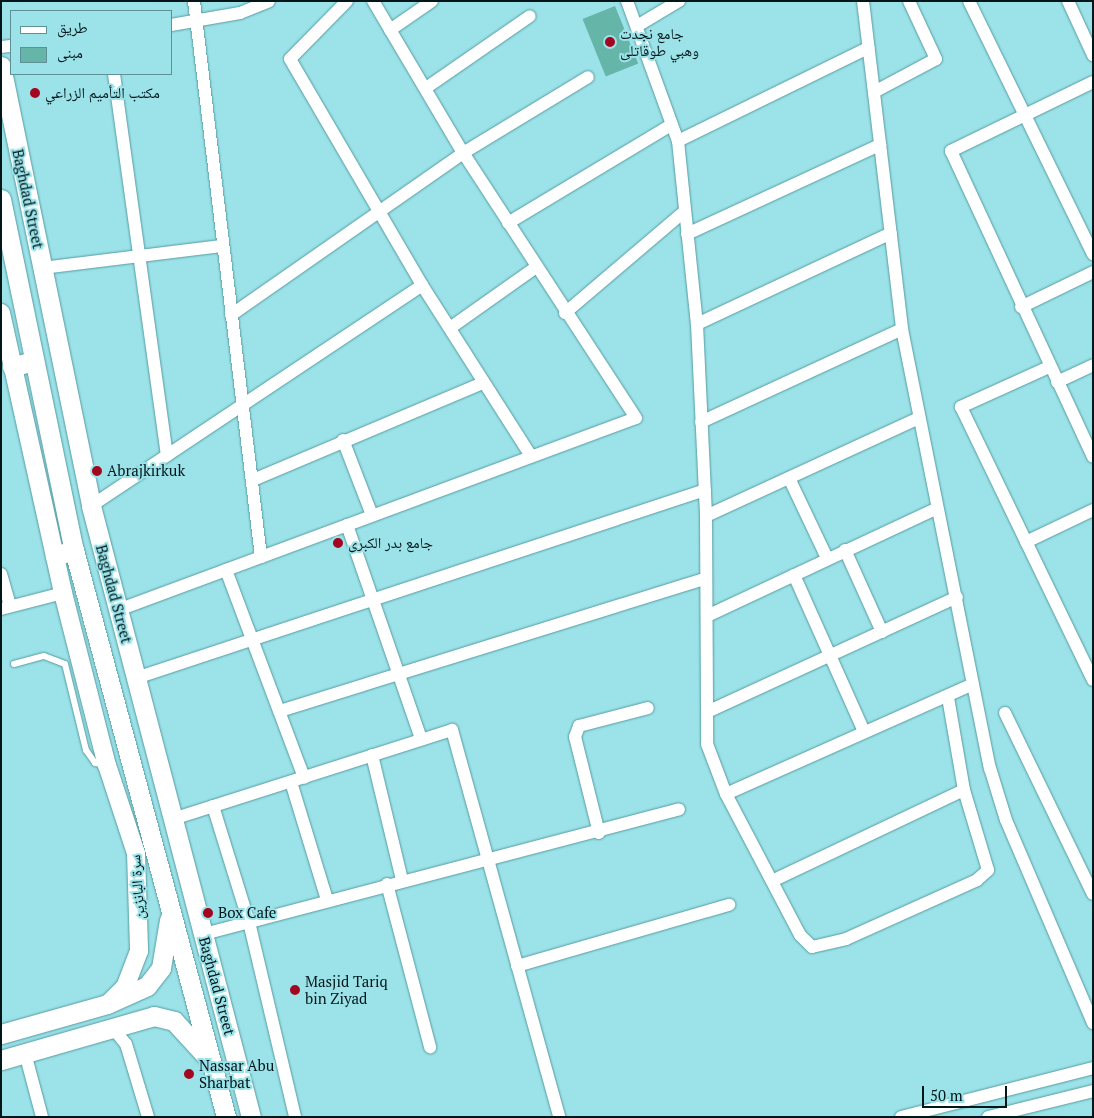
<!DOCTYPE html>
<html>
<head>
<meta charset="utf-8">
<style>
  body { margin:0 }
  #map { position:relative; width:1094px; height:1118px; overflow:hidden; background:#9ce3e9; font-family:"PT Serif","Noto Naskh Arabic",serif }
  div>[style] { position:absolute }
  .building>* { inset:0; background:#65b5a9; transform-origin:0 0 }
  .roads { filter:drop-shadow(0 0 1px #569ca2) drop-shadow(0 0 1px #569ca2) }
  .lane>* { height:6px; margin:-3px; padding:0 3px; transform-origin:3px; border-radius:3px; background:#fff }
  .street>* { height:12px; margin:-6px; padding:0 6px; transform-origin:6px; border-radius:6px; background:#fff }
  .secondary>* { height:18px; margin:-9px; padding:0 9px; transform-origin:9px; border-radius:9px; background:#fff }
  .primary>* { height:19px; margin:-9.5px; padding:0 9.5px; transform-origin:9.5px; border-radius:9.5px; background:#fff }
  .dots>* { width:14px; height:14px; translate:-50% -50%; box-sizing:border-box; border:2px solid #9ce3e9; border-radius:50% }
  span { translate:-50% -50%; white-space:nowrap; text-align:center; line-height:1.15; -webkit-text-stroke:4px #9ce3e9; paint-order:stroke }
  .poi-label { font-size:15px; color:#001619 }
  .left { translate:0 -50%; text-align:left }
  .street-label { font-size:15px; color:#001619 }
  .frame { position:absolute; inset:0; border:2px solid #001619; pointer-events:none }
  .legend { position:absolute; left:10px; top:10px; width:162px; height:65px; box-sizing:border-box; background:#9ce3e9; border:1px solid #5e9196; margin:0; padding:6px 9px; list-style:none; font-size:15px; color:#001619 }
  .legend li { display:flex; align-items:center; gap:10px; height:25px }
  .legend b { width:25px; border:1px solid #5e9196 }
  .scale { position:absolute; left:922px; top:1086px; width:85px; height:22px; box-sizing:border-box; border:2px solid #001619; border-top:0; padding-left:6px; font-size:15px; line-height:18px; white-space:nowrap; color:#001619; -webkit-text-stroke:4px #9ce3e9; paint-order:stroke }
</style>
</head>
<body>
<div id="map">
  <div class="building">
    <i style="left:615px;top:6px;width:62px;height:35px;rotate:68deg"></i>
  </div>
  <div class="roads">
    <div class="lane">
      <i style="left:14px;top:664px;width:31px;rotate:-15deg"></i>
      <i style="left:44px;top:656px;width:22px;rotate:21deg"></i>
      <i style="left:65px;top:664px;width:89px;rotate:76.3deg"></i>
      <i style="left:86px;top:750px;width:16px;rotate:55deg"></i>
      <i style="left:95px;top:763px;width:11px;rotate:10deg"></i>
    </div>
    <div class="street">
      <i style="left:194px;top:1px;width:560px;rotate:83.13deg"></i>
      <i style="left:347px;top:1px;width:81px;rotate:134.5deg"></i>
      <i style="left:290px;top:59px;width:262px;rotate:59.7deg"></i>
      <i style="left:422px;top:285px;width:203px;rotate:57.5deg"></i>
      <i style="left:627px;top:1px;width:149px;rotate:70deg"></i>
      <i style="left:678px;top:141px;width:184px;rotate:84.1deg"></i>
      <i style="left:697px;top:324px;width:192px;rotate:87.3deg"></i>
      <i style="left:706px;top:516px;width:228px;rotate:89.7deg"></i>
      <i style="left:707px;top:744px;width:53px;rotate:69.2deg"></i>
      <i style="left:726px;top:794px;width:159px;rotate:62.3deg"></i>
      <i style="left:800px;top:935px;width:17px;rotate:45deg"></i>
      <i style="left:812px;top:947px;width:35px;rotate:-13deg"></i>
      <i style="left:846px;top:939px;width:144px;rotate:-24.2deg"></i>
      <i style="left:977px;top:880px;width:15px;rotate:-42deg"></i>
      <i style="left:988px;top:870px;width:84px;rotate:-106.7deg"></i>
      <i style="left:964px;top:790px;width:94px;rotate:-99.8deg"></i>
      <i style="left:863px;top:1px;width:330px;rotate:83.2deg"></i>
      <i style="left:902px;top:329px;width:448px;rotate:78.7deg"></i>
      <i style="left:990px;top:768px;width:54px;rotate:72.9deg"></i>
      <i style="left:1006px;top:820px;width:221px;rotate:66.8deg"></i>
      <i style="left:969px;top:1px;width:282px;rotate:63.9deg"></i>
      <i style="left:1068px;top:1px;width:60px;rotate:65.2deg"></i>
      <i style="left:171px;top:25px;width:70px;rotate:-9.9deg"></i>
      <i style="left:240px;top:13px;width:31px;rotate:-22deg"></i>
      <i style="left:637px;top:26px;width:49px;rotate:-30.8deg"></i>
      <i style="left:390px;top:30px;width:51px;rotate:-34.6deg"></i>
      <i style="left:1px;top:47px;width:10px;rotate:-6deg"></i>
      <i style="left:114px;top:74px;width:385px;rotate:82.1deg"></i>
      <i style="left:1093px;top:82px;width:158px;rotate:154.1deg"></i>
      <i style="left:951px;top:151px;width:337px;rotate:65.1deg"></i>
      <i style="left:426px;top:88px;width:126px;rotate:-34.7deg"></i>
      <i style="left:874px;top:92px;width:70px;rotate:-28deg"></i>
      <i style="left:936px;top:59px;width:64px;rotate:-115deg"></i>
      <i style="left:678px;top:141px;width:212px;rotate:-26.1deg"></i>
      <i style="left:508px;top:223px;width:190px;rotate:-31deg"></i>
      <i style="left:687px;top:234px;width:213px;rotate:-24.8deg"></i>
      <i style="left:42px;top:268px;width:181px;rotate:-7deg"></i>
      <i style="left:1021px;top:307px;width:80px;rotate:-25.9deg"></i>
      <i style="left:565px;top:313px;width:157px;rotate:-40.4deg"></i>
      <i style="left:231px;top:315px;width:283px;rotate:-34.9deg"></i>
      <i style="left:463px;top:153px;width:146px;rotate:-31.3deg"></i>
      <i style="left:697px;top:324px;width:214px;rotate:-25.1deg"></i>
      <i style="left:450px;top:328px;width:105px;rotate:-35.3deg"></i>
      <i style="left:1049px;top:367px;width:97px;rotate:155.6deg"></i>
      <i style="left:961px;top:407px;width:303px;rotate:64.2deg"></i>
      <i style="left:1057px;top:382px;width:40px;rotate:-25deg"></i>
      <i style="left:701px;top:422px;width:221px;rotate:-24.8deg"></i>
      <i style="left:343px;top:440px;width:80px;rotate:68.9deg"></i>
      <i style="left:789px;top:478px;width:89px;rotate:64.6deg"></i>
      <i style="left:253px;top:480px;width:250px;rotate:-22.9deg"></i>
      <i style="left:91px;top:506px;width:398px;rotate:-33.7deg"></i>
      <i style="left:706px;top:516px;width:232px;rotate:-24.7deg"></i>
      <i style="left:347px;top:525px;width:226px;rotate:70.9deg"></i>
      <i style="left:1026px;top:542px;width:74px;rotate:-25.5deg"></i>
      <i style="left:845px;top:550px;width:90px;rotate:65.7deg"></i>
      <i style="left:226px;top:570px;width:222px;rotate:69.4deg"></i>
      <i style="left:1px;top:574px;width:33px;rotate:74deg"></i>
      <i style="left:794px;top:575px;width:169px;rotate:65.9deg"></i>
      <i style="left:1px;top:609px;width:64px;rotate:-14.5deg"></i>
      <i style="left:118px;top:610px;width:552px;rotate:-20.34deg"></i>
      <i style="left:636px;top:418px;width:316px;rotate:-123.1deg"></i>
      <i style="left:463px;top:153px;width:177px;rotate:-120.6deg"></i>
      <i style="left:707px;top:616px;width:252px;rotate:-25.1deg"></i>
      <i style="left:136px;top:678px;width:599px;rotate:-18.28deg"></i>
      <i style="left:280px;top:711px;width:445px;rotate:-17.3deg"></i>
      <i style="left:707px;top:712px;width:275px;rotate:-24.7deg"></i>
      <i style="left:1005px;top:713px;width:201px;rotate:64.1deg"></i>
      <i style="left:372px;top:755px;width:129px;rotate:76.5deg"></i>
      <i style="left:291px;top:782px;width:123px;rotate:73deg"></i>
      <i style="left:726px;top:794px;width:270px;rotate:-24deg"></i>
      <i style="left:213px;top:806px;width:121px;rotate:72.8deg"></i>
      <i style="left:249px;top:922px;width:200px;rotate:76.7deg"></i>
      <i style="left:173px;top:819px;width:293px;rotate:-17.7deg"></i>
      <i style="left:452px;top:730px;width:402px;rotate:74.5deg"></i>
      <i style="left:599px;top:833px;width:99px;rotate:-104deg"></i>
      <i style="left:575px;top:737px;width:12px;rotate:-70deg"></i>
      <i style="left:579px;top:726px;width:71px;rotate:-14.6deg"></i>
      <i style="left:772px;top:881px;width:212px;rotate:-25.4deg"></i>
      <i style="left:387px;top:884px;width:169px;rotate:75.2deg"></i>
      <i style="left:204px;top:934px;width:491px;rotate:-14.7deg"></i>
      <i style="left:517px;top:966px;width:221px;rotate:-16.1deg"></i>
      <i style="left:112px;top:1027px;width:22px;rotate:51deg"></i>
      <i style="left:126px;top:1044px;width:76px;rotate:73.2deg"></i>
      <i style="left:25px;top:1053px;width:66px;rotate:75.1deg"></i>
      <i style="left:901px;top:1117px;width:198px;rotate:-14.3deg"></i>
      <i style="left:988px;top:1117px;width:108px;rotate:-13.9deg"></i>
    </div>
    <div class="secondary">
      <i style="left:1px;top:313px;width:287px;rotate:77.5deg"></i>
      <i style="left:63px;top:593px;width:178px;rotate:75.7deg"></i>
      <i style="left:107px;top:765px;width:93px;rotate:71.8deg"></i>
      <i style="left:136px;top:853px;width:98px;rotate:88.2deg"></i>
      <i style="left:139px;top:951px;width:39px;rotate:111deg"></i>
      <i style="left:125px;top:987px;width:21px;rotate:135deg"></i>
    </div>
    <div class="primary">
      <i style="left:1px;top:66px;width:449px;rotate:78.4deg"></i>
      <i style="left:91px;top:506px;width:632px;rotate:75.33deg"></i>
      <i style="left:1px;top:199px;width:359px;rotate:78.3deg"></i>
      <i style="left:74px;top:550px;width:587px;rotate:74.99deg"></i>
      <i style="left:12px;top:367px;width:22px;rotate:-16deg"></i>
      <i style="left:55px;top:556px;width:20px;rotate:-18deg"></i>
      <i style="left:1px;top:1034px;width:110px;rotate:-15.8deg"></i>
      <i style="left:107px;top:1004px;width:44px;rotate:-24.2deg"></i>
      <i style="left:147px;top:986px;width:23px;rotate:-52deg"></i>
      <i style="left:161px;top:968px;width:49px;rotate:-80.5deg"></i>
      <i style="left:1px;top:1060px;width:159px;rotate:-16deg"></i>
      <i style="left:154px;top:1016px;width:21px;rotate:14deg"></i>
      <i style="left:174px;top:1021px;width:49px;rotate:47.5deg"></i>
    </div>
  </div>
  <div class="dots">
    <i style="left:610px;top:42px;background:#a3061f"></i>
    <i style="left:35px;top:93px;background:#a3061f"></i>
    <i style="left:97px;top:471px;background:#a3061f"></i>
    <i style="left:338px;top:543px;background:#a3061f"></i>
    <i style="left:208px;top:913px;background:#a3061f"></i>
    <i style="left:295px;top:990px;background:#a3061f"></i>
    <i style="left:189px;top:1074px;background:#a3061f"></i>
  </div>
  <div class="poi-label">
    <span class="left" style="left:620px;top:42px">جامع نجدت<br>وهبي طوقاتلى</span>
    <span class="left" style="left:45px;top:93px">مكتب التأميم الزراعي</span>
    <span class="left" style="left:107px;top:471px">Abrajkirkuk</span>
    <span class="left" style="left:348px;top:543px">جامع بدر الكبرى</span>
    <span class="left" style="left:218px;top:913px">Box Cafe</span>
    <span class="left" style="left:305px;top:990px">Masjid Tariq<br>bin Ziyad</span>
    <span class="left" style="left:199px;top:1074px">Nassar Abu<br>Sharbat</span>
  </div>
  <div class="street-label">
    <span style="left:28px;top:199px;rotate:78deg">Baghdad Street</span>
    <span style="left:114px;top:594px;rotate:75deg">Baghdad Street</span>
    <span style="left:137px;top:887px;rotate:-94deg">سرة البانزين</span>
    <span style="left:217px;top:986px;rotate:75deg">Baghdad Street</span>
  </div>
  <div class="frame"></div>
  <ul class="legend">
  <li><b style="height:6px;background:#fff"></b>طريق</li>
  <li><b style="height:14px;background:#65b5a9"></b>مبنى</li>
  </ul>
  <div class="scale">50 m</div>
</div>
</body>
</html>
